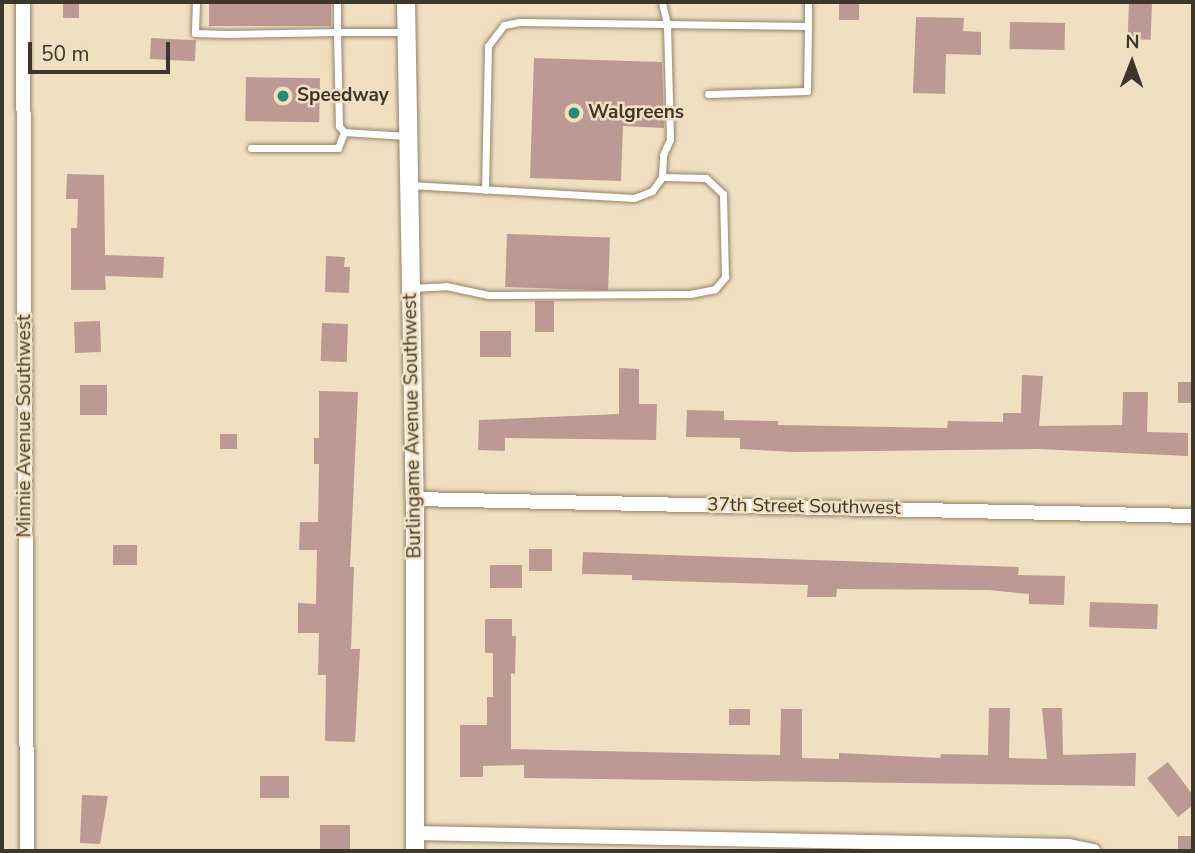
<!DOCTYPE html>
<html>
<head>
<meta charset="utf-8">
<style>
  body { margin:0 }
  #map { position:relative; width:1195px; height:853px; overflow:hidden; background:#f1dfc2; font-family:"Nunito Sans",sans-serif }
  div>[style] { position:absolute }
  .building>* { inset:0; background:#bc9992; transform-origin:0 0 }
  .roads { filter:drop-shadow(0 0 2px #938368) drop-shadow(0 0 2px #938368) }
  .service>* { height:7px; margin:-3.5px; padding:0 3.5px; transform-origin:3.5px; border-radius:3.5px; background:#fff }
  .minor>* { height:14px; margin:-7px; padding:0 7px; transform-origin:7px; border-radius:7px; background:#fff }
  .tertiary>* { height:18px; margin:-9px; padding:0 9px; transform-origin:9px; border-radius:9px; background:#fff }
  .dots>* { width:19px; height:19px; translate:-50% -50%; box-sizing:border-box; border:4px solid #f1dfc2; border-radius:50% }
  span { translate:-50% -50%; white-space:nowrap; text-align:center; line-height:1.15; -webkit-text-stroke:5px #f1dfc2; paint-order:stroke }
  .poi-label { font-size:19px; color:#3d362a; font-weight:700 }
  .left { translate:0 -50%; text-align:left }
  .street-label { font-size:19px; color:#3d362a }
  .frame { position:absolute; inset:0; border:4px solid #3d362a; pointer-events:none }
  .north { position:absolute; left:1097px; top:28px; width:70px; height:70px; -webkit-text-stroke:5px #f1dfc2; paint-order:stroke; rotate:1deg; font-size:19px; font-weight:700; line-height:28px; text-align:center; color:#3d362a }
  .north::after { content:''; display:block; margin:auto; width:24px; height:32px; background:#3d362a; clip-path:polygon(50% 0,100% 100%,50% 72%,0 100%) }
  .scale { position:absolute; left:28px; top:42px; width:142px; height:32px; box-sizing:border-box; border:4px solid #3d362a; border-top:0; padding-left:9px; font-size:21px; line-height:24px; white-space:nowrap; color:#3d362a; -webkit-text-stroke:5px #f1dfc2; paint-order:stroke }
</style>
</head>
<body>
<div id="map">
  <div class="building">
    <i style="left:63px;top:2px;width:16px;height:16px"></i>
    <i style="left:209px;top:2px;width:122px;height:24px"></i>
    <i style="left:839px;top:2px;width:20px;height:18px"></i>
    <i style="left:1129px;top:2px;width:23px;height:37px;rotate:2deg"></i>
    <i style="clip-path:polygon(916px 17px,964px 18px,963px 31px,981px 32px,981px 55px,946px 54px,945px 94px,913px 93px)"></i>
    <i style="left:1010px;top:22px;width:55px;height:27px;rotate:1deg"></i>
    <i style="left:151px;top:38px;width:45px;height:21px;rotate:3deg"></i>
    <i style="clip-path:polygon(534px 58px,662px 62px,664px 128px,623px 126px,621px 181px,530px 178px)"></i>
    <i style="left:246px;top:77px;width:74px;height:44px;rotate:1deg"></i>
    <i style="clip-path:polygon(67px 174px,104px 175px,105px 255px,164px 257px,163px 278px,105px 276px,106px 290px,71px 290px,71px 228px,77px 228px,78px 199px,66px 199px)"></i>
    <i style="left:507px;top:234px;width:103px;height:53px;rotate:2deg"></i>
    <i style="clip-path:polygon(326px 256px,345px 257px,344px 267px,350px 267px,349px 293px,325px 292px)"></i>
    <i style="left:535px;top:301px;width:19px;height:31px"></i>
    <i style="left:100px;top:321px;width:31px;height:26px;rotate:88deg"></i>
    <i style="left:322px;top:323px;width:26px;height:38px;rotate:2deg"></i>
    <i style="left:480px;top:331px;width:31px;height:26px"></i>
    <i style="clip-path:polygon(619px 368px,639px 369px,639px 404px,657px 404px,656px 440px,505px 438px,505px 451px,478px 450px,479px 420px,619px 414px)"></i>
    <i style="clip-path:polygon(1022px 375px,1043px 376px,1039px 426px,1122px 425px,1123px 392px,1148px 392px,1147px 432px,1188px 433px,1188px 456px,1038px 449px,793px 452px,740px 449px,740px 438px,686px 437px,687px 410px,724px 411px,724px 420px,778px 421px,778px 425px,947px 428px,948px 421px,1003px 422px,1003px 413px,1021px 413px)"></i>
    <i style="left:1178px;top:382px;width:15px;height:21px"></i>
    <i style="left:107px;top:385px;width:30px;height:27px;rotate:90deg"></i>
    <i style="clip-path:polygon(319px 391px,358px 392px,350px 567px,354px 567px,351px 649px,360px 649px,355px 742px,325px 741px,326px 675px,318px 675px,319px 633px,298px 633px,298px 603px,316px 604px,317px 550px,299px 550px,300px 522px,318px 522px,319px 464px,314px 464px,314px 438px,319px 438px)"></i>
    <i style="left:220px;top:434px;width:17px;height:15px"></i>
    <i style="left:137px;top:545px;width:20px;height:24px;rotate:90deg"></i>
    <i style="left:529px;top:549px;width:23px;height:22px"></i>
    <i style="clip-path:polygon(583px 552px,1019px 567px,1018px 575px,1065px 576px,1064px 605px,1029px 604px,1029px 594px,989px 590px,837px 589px,836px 597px,807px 597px,808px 585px,632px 580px,632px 575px,582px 574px)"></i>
    <i style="left:490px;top:565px;width:32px;height:23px"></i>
    <i style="left:1090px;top:602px;width:68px;height:25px;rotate:2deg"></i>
    <i style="clip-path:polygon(485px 619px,512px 619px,512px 636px,516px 636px,515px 674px,511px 673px,511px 749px,780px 755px,781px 709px,802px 709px,802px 758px,839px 759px,839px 753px,940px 758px,941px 754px,988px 755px,989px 708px,1010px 708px,1009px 758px,1047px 759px,1042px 708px,1062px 708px,1063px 755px,1136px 753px,1135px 786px,524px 778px,524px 765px,483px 766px,483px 777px,460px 777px,460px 725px,487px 725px,487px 697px,493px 697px,493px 653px,485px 653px)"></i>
    <i style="left:729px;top:709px;width:21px;height:16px"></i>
    <i style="clip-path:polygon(1168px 762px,1193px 795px,1193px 805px,1178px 817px,1147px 778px)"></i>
    <i style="left:260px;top:776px;width:29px;height:22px"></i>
    <i style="clip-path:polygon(82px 795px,108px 796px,100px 844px,80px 843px)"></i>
    <i style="left:320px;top:825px;width:30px;height:26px"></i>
    <i style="left:1178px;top:836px;width:15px;height:15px"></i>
  </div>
  <div class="roads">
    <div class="service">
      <i style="left:196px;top:2px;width:31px;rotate:92deg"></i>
      <i style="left:195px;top:33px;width:32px;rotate:2deg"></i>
      <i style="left:227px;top:34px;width:110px;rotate:-1deg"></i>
      <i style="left:337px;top:32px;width:30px;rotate:-90deg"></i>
      <i style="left:405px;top:32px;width:68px;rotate:180deg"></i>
      <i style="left:337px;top:32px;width:94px;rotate:88.8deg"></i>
      <i style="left:339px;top:126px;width:8px;rotate:50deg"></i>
      <i style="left:344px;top:132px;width:63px;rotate:3.6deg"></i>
      <i style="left:708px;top:94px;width:99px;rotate:-1.7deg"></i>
      <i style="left:807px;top:91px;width:65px;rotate:-89.1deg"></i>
      <i style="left:251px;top:148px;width:87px"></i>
      <i style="left:338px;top:148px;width:17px;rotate:-69deg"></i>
      <i style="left:410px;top:185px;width:224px;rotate:3.3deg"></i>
      <i style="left:634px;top:198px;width:19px;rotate:-21deg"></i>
      <i style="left:652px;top:191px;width:17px;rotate:-54deg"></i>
      <i style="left:662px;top:177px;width:22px;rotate:-87deg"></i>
      <i style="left:663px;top:155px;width:17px;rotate:-66deg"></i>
      <i style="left:670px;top:139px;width:115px;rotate:-91.5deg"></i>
      <i style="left:667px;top:24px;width:23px;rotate:-103deg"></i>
      <i style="left:485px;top:190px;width:144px;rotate:-88.8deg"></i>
      <i style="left:488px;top:46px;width:26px;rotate:-53deg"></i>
      <i style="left:504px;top:25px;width:16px;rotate:-11deg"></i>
      <i style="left:520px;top:22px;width:288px;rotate:0.8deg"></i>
      <i style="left:808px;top:26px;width:24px;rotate:-90deg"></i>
      <i style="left:411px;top:288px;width:35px;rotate:-3deg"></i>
      <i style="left:446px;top:286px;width:43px;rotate:12.1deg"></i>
      <i style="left:488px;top:295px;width:202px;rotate:-0.3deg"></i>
      <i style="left:690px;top:294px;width:25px;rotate:-11deg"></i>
      <i style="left:715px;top:289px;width:16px;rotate:-50deg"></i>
      <i style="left:725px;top:277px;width:83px;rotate:-91.4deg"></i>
      <i style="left:723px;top:194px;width:23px;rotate:-137deg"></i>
      <i style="left:706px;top:178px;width:44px;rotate:-178.7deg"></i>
    </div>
    <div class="minor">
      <i style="left:23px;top:2px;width:849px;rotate:89.73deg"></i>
      <i style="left:415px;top:499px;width:778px;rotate:1.25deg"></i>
      <i style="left:415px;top:833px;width:654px;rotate:1.14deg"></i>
      <i style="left:1069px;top:846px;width:25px;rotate:12deg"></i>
    </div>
    <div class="tertiary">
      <i style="left:406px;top:2px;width:497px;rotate:89deg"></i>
      <i style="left:415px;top:499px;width:352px;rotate:90deg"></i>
    </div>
  </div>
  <div class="dots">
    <i style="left:283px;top:96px;background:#208f6e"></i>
    <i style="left:574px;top:113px;background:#208f6e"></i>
  </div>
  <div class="poi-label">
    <span class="left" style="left:297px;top:96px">Speedway</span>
    <span class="left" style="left:588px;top:113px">Walgreens</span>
  </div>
  <div class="street-label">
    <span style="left:25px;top:426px;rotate:-90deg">Minnie Avenue Southwest</span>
    <span style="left:413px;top:426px;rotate:-91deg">Burlingame Avenue Southwest</span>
    <span style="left:804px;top:507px;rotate:1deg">37th Street Southwest</span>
  </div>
  <div class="frame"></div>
  <div class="north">N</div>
  <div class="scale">50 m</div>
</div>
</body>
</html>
